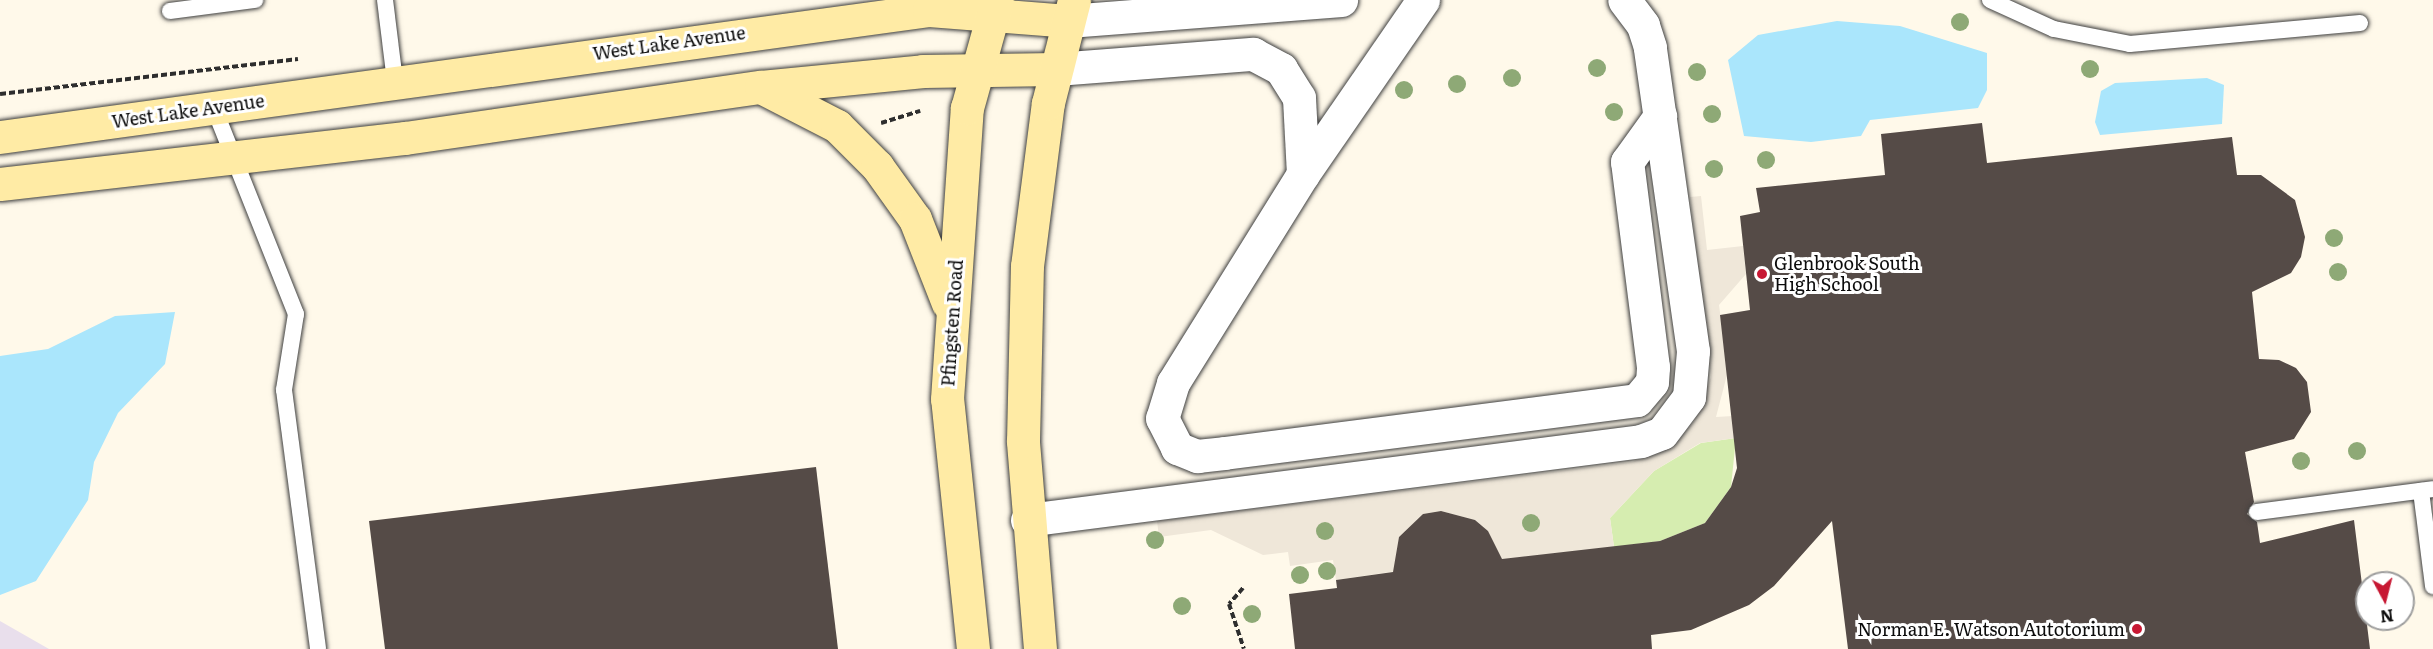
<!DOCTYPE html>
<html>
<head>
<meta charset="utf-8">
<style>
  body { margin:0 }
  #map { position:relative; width:2433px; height:649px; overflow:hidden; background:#fff9ea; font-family:Literata,serif }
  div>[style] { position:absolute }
  .industrial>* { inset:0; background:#e9dfec }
  .green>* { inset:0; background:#d6edb0 }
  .plaza>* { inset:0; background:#efe7d9 }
  .water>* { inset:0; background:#aae6fc }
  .building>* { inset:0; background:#554b47 }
  .path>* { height:4px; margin-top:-2px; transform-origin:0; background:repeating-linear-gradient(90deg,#2e2e2e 0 6px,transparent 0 9px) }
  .roads { filter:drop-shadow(0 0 2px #3f3f3f) drop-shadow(0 0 2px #3f3f3f) }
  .lane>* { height:16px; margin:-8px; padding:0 8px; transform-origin:8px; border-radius:8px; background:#fff }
  .street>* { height:33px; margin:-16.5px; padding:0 16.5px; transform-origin:16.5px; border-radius:16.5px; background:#fff }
  .secondary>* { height:33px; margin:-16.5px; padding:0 16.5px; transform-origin:16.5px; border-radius:16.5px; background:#ffeba5 }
  .trees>* { width:18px; height:18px; margin:-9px; border-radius:50%; background:#8ea976 }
  .dots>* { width:16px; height:16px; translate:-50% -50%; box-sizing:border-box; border:3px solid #fff; border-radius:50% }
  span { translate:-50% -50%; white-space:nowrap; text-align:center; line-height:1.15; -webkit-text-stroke:6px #fff; paint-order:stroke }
  .street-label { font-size:18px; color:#0c0c0c }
  .poi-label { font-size:18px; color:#0c0c0c }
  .left { translate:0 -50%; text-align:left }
  .right { translate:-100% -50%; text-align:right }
  .north { position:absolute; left:2355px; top:571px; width:60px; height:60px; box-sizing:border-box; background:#fff; border:2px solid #9e9e9e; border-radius:50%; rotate:173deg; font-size:16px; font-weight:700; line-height:24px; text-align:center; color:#0c0c0c }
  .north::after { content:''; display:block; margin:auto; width:21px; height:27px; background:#c71833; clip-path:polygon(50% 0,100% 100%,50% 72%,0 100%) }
</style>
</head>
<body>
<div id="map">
  <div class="industrial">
    <i style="clip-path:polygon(0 621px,49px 649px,0 649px)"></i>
  </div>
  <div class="green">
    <i style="clip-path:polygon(1736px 438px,1731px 487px,1705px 523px,1660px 541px,1614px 547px,1610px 518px,1654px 471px,1701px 443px)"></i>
  </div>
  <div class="plaza">
    <i style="clip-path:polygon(1701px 196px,1707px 250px,1743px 246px,1746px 274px,1719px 305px,1728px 371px,1716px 417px,1733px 416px,1736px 438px,1700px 443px,1654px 471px,1610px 518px,1614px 547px,1498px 560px,1488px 531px,1475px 520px,1441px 511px,1423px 514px,1399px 537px,1397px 571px,1336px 580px,1333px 560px,1290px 566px,1288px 552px,1263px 555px,1211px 530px,1159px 537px,1157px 521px,1632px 462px,1674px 445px,1695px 420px,1711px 377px,1690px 197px)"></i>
  </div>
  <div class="water">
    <i style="clip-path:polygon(1837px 21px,1900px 26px,1987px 53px,1987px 90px,1978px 108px,1870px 120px,1861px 136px,1811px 142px,1744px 136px,1728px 60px,1758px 35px)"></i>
    <i style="clip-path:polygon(2207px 78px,2224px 85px,2222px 124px,2100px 135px,2095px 122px,2101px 91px,2115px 83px)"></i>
    <i style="clip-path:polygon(175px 312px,165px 364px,118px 413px,94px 462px,88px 500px,36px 581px,0 595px,0 356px,48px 349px,115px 316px)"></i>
  </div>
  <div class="building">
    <i style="clip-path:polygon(1982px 123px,1987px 163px,2232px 137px,2237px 175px,2261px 175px,2295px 200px,2305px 237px,2301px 257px,2291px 273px,2252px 292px,2259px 359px,2279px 360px,2296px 368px,2307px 382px,2311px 412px,2294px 439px,2245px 452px,2254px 502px,2247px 514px,2257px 522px,2260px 543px,2354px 520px,2370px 649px,1848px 649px,1832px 521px,1774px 586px,1749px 605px,1691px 630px,1651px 635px,1652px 649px,1295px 649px,1289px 594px,1337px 588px,1336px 580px,1393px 572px,1399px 537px,1423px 514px,1441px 511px,1475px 520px,1488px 531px,1502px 559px,1660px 541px,1705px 523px,1731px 487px,1737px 468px,1720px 315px,1750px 310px,1740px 216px,1760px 212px,1756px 188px,1885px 175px,1881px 134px)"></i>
    <i style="clip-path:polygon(816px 467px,838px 649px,385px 649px,369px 521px)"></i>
  </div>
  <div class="path">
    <i style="left:0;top:94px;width:300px;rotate:-6.7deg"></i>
    <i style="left:881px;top:123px;width:41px;rotate:-17.1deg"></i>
    <i style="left:1243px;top:588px;width:21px;rotate:131deg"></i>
    <i style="left:1229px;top:604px;width:47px;rotate:71.6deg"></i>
  </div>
  <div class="roads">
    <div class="lane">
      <i style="left:385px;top:0;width:82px;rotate:83deg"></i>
      <i style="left:1990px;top:0;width:70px;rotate:24.4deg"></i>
      <i style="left:2054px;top:29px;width:77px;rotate:11.2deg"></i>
      <i style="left:2130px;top:44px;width:231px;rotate:-5.2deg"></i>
      <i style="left:170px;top:11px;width:86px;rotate:-7.4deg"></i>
      <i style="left:214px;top:108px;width:222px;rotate:68.3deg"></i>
      <i style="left:296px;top:314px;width:77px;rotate:99deg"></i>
      <i style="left:284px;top:390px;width:261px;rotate:82.5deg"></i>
      <i style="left:2421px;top:491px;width:96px;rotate:82.8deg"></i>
      <i style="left:2257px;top:512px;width:177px;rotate:-7.4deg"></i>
    </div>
    <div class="street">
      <i style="left:1423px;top:0;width:211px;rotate:124.6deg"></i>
      <i style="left:1303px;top:174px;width:246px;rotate:121.9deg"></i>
      <i style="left:1173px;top:383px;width:37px;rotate:107deg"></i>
      <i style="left:1162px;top:418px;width:34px;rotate:63deg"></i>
      <i style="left:1177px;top:448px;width:22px;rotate:22deg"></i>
      <i style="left:1197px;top:456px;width:27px;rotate:-6deg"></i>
      <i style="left:1224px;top:453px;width:416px;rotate:-7.3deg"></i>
      <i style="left:1637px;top:400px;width:23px;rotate:-50deg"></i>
      <i style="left:1652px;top:382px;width:15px;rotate:-86deg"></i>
      <i style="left:1653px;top:367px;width:207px;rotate:-97.2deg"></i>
      <i style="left:1627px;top:162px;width:57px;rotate:-54.3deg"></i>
      <i style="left:1068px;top:21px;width:274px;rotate:-4.4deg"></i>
      <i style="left:1056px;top:69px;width:198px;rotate:-4.4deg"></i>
      <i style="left:1253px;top:54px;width:32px;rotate:28deg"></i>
      <i style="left:1281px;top:69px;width:34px;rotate:58deg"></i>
      <i style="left:1299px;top:98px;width:76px;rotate:87deg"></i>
      <i style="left:1027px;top:520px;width:619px;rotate:-7.33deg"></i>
      <i style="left:1641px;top:441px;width:22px;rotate:-21deg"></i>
      <i style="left:1662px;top:433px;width:45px;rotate:-53.1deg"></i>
      <i style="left:1689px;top:397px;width:46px;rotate:-85deg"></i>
      <i style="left:1693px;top:351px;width:307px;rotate:-98.1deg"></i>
      <i style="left:1650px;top:47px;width:23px;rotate:-108deg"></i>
      <i style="left:1643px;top:25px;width:31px;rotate:-127deg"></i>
    </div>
    <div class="secondary">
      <i style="left:765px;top:89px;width:81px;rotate:27.2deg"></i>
      <i style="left:837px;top:126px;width:57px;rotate:45deg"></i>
      <i style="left:877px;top:166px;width:65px;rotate:54.4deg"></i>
      <i style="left:915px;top:219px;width:90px;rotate:68.6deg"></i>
      <i style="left:0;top:137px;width:938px;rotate:-7.78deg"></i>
      <i style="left:929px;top:10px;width:139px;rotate:4.5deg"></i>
      <i style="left:0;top:184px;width:408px;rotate:-6.5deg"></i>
      <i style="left:405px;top:138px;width:360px;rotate:-8.2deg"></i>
      <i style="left:761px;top:87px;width:163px;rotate:-5.6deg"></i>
      <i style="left:923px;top:71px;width:133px;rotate:-0.9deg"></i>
      <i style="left:973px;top:649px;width:251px;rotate:-95.9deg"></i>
      <i style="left:947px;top:399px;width:292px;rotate:-86.1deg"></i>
      <i style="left:967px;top:108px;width:112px;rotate:-74.5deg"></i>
      <i style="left:1040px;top:649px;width:209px;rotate:-94.7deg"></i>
      <i style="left:1023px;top:441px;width:175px;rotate:-88.7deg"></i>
      <i style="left:1027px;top:266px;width:164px;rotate:-82.7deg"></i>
      <i style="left:1048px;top:103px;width:106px;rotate:-75.8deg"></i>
    </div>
  </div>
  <div class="trees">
    <i style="left:1960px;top:22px"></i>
    <i style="left:1597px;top:68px"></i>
    <i style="left:2090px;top:69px"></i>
    <i style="left:1697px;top:72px"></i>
    <i style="left:1512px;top:78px"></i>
    <i style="left:1457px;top:84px"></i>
    <i style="left:1404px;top:90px"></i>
    <i style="left:1614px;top:112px"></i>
    <i style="left:1712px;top:114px"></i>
    <i style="left:1766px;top:160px"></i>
    <i style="left:1714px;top:169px"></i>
    <i style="left:2334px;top:238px"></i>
    <i style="left:2338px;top:272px"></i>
    <i style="left:2357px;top:451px"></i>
    <i style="left:2301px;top:461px"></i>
    <i style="left:1531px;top:523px"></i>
    <i style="left:1325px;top:531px"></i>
    <i style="left:1155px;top:540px"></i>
    <i style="left:1327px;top:571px"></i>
    <i style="left:1300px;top:575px"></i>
    <i style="left:1182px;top:606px"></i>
    <i style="left:1252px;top:614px"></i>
  </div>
  <div class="dots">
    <i style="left:1762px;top:274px;background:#c71833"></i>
    <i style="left:2137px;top:629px;background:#c71833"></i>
  </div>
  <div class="street-label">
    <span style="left:669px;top:43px;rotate:-8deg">West Lake Avenue</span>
    <span style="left:188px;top:111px;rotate:-8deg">West Lake Avenue</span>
    <span style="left:952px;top:323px;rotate:-86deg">Pfingsten Road</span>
  </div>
  <div class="poi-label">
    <span class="left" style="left:1774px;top:274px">Glenbrook South<br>High School</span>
    <span class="right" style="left:2125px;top:629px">Norman E. Watson Autotorium</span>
  </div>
  <div class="north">N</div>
</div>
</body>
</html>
